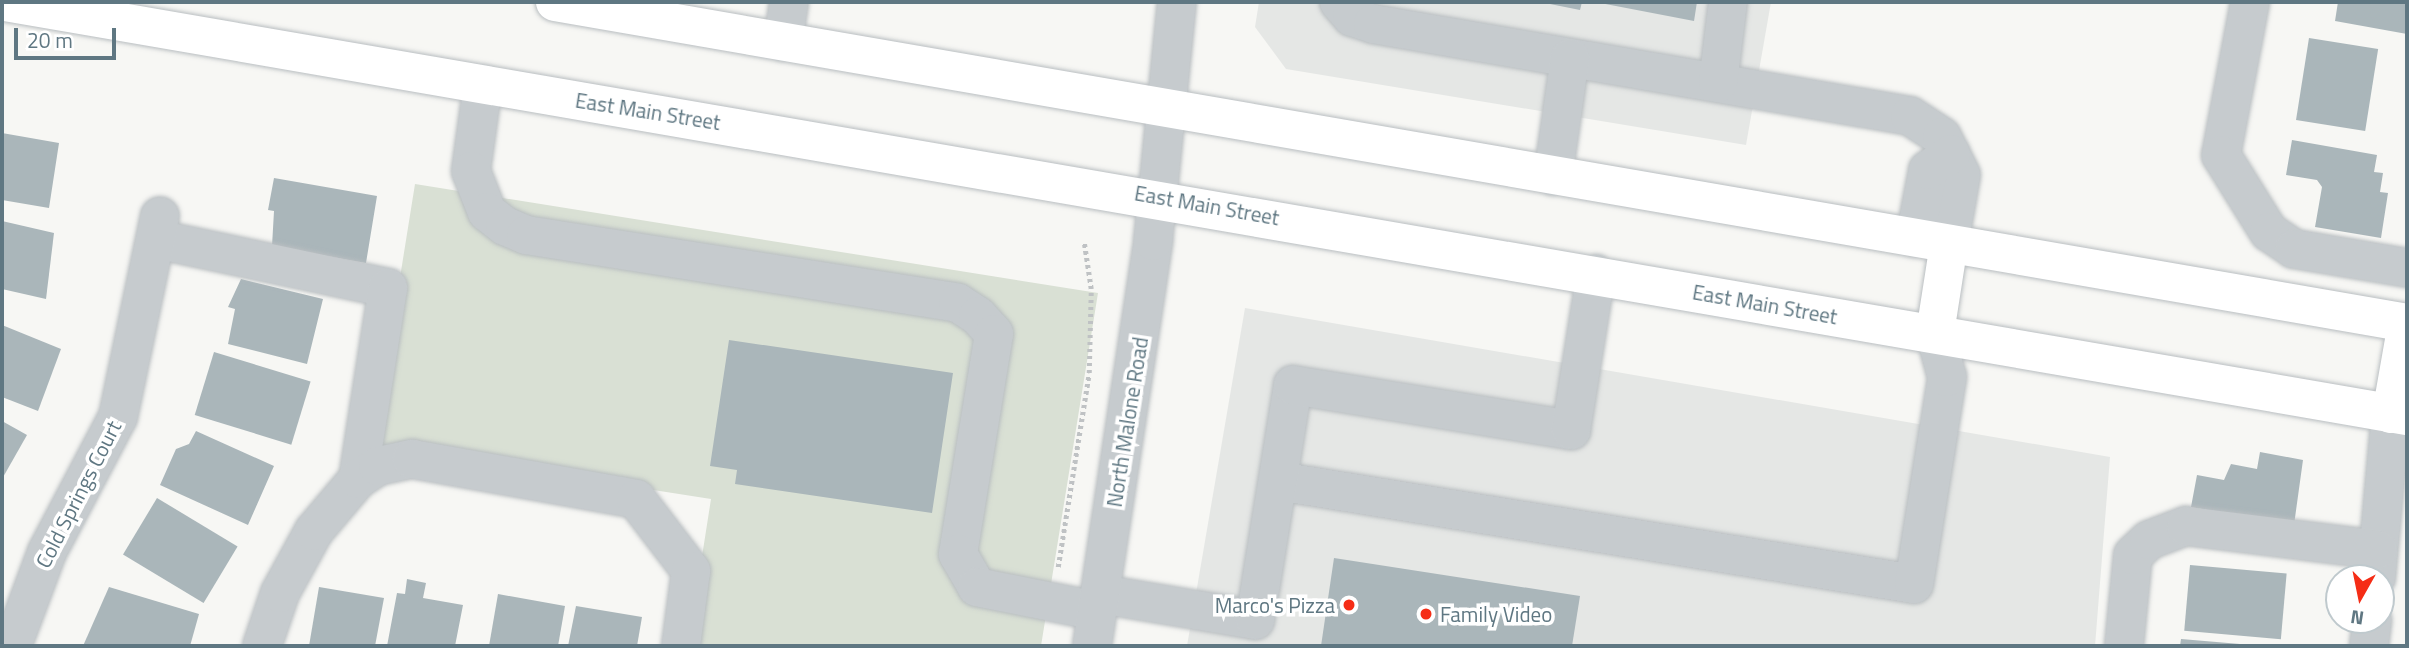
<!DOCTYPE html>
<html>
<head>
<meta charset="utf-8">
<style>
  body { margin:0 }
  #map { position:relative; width:2409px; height:648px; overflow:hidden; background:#f7f7f4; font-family:"Titillium Web",sans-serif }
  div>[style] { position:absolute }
  .built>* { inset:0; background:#e5e7e5 }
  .green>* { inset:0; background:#d9e0d4 }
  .building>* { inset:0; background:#aab6ba; transform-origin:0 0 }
  .path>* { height:4.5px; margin-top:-2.25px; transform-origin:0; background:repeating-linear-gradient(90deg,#bfc2c4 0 3.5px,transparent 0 7px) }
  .roads { filter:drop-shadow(0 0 2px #b9bec1) drop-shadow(0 0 2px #b9bec1) }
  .minor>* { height:38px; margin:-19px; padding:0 19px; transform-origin:19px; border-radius:19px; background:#c6cbce }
  .major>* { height:38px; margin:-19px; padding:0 19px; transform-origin:19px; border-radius:19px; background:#fff }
  .dots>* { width:19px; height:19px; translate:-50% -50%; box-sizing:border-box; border:4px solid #fff; border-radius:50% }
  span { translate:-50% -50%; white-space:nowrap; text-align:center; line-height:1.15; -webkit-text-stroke:7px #fff; paint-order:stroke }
  .street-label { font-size:21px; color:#5f7782 }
  .poi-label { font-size:21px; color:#5f7782 }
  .right { translate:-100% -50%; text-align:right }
  .left { translate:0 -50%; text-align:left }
  .frame { position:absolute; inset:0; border:4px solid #5f7782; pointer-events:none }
  .north { position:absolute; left:2325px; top:564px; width:70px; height:70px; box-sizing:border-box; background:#fff; border:2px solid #bfc9cd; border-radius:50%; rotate:189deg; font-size:19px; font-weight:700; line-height:28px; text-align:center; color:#5f7782 }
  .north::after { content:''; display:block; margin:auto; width:24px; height:32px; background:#f52d16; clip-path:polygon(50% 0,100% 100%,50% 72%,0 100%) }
  .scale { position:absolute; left:14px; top:28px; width:102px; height:32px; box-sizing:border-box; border:4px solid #5f7782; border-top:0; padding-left:9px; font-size:21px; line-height:24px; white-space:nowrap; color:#5f7782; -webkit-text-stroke:5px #fff; paint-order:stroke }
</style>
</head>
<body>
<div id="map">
  <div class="built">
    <i style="clip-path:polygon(1259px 2px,1771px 2px,1746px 145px,1286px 69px,1255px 27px)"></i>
    <i style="clip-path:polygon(1245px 308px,2110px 457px,2095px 646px,1187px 646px)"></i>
  </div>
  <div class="green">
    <i style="clip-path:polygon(415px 184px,1098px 293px,1041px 646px,688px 646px,711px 499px,373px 446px)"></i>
  </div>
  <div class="building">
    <i style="clip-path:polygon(1540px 2px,1582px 2px,1580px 10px)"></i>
    <i style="clip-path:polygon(1595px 2px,1697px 2px,1694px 21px)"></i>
    <i style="clip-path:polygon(2338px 2px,2407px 2px,2407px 34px,2335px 21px)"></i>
    <i style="left:2309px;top:38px;width:70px;height:83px;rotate:9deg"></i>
    <i style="clip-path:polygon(2px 133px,59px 143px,49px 208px,2px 200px)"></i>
    <i style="clip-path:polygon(2292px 140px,2377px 155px,2374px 172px,2383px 173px,2380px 192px,2388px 193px,2381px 238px,2315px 227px,2322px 187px,2317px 180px,2286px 175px)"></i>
    <i style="clip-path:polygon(274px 178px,377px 196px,366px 263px,272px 246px,274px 211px,268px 210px)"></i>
    <i style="clip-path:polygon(2px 221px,54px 233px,46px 299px,2px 289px)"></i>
    <i style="clip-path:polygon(241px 279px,323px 299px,307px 364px,228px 344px,235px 309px,228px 307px)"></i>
    <i style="clip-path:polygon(2px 325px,61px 349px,38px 411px,2px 397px)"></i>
    <i style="clip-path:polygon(729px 340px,953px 373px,932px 513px,735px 484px,737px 470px,710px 466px)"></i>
    <i style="left:214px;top:352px;width:101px;height:66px;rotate:17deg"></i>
    <i style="clip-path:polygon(2px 421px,27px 435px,2px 479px)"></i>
    <i style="clip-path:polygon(196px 431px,274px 466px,248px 525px,160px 485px,176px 449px,189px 444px)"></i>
    <i style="clip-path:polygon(2260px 452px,2303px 460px,2294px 525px,2191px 507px,2197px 475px,2224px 480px,2231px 464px,2257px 469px)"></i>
    <i style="left:157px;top:498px;width:94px;height:66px;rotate:31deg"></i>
    <i style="clip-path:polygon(1334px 558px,1580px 596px,1572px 646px,1321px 646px)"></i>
    <i style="left:2190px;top:565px;width:97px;height:66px;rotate:5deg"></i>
    <i style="clip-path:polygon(407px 579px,426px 583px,423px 598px,463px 605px,455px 646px,387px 646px,397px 593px,405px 594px)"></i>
    <i style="clip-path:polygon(109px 587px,199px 614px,190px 646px,83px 646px)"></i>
    <i style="clip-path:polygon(319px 587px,384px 598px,375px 646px,309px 646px)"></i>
    <i style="clip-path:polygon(498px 594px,565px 606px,558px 646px,489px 646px)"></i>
    <i style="clip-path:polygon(576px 606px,642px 617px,637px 646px,568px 646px)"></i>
    <i style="clip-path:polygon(2181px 639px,2240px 644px,2240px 646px,2180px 646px)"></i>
  </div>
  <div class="path">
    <i style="left:1058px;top:567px;width:196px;rotate:-80.9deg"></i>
    <i style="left:1089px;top:373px;width:84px;rotate:-88.6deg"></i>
    <i style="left:1091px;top:289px;width:48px;rotate:-98.5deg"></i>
  </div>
  <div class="roads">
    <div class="minor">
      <i style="left:1339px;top:2px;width:20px;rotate:49deg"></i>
      <i style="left:1352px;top:17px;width:22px;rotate:18deg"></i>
      <i style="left:1373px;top:24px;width:545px;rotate:9.72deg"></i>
      <i style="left:1910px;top:116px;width:38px;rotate:33deg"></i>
      <i style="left:1942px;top:137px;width:42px;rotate:63.4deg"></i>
      <i style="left:1961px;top:175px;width:70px;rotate:99.9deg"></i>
      <i style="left:2250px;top:2px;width:156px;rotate:100.7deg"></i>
      <i style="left:2221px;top:155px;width:91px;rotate:58.1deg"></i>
      <i style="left:2269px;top:232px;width:30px;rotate:34deg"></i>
      <i style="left:2294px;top:249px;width:115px;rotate:9.5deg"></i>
      <i style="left:783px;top:42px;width:40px;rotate:-81.5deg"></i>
      <i style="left:1718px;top:83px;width:82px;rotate:-83deg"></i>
      <i style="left:483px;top:84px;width:88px;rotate:97.9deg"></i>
      <i style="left:471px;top:171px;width:44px;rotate:68.7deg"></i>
      <i style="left:487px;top:212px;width:23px;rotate:38deg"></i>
      <i style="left:505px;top:226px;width:23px;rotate:23deg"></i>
      <i style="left:526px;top:235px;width:437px;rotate:8.9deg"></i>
      <i style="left:958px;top:303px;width:24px;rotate:33deg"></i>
      <i style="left:978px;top:316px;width:24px;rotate:48deg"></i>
      <i style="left:994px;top:334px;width:223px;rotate:99.3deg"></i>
      <i style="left:958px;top:554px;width:38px;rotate:60deg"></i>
      <i style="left:977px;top:587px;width:122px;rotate:11.3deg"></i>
      <i style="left:1553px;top:176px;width:119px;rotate:-81.8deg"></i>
      <i style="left:1915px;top:238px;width:69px;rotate:-79.2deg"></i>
      <i style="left:1928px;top:170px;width:28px;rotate:-35deg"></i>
      <i style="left:156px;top:239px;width:237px;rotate:11.9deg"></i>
      <i style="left:388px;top:288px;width:193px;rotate:98.9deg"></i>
      <i style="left:1278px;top:481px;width:644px;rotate:9.2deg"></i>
      <i style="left:1914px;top:584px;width:210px;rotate:-80.9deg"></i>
      <i style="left:1947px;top:377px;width:46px;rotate:-105.3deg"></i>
      <i style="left:2376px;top:578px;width:165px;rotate:-84.8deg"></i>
      <i style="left:1100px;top:594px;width:157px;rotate:9.5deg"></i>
      <i style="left:1255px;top:620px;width:238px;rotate:-80.8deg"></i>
      <i style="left:1293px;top:385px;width:282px;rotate:9.2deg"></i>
      <i style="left:1571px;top:430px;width:158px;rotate:-80.9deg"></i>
      <i style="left:12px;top:646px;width:100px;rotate:-69.6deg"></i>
      <i style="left:47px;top:552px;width:153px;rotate:-62.3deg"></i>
      <i style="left:118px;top:417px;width:205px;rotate:-78.2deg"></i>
      <i style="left:262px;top:646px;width:56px;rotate:-71.2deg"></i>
      <i style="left:280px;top:593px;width:71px;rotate:-61.3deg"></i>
      <i style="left:314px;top:531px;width:68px;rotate:-49.8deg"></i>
      <i style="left:358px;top:479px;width:24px;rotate:-33deg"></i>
      <i style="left:378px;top:466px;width:35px;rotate:-12deg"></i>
      <i style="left:412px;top:459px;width:228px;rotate:10.1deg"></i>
      <i style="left:636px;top:499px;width:91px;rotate:52.6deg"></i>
      <i style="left:691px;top:571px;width:76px;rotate:97.6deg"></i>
      <i style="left:1092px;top:646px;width:410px;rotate:-81.4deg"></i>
      <i style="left:1153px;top:241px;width:240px;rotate:-84.3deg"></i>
      <i style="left:2124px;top:646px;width:91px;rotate:-84.4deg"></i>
      <i style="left:2133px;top:555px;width:22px;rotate:-43deg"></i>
      <i style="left:2149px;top:540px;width:40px;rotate:-21deg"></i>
      <i style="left:2186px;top:526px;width:193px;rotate:7.1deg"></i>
      <i style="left:2369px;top:646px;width:26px;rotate:-83deg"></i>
    </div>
    <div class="major">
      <i style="left:5px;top:2px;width:2437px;rotate:9.78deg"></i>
      <i style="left:555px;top:2px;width:1880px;rotate:9.83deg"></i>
      <i style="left:1935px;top:333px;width:90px;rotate:-81.1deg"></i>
      <i style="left:2391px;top:414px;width:92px;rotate:-80deg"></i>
    </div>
  </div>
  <div class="dots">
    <i style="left:1349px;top:605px;background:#f52d16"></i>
    <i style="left:1426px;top:614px;background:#f52d16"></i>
  </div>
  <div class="street-label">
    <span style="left:648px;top:111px;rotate:9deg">East Main Street</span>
    <span style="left:1207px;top:205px;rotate:10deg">East Main Street</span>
    <span style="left:1765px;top:304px;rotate:10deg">East Main Street</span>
    <span style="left:1127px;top:422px;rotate:-81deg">North Malone Road</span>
    <span style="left:78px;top:494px;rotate:-63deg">Cold Springs Court</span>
  </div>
  <div class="poi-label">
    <span class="right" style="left:1335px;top:605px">Marco's Pizza</span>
    <span class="left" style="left:1440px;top:614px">Family Video</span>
  </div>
  <div class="frame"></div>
  <div class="north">N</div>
  <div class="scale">20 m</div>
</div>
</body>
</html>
